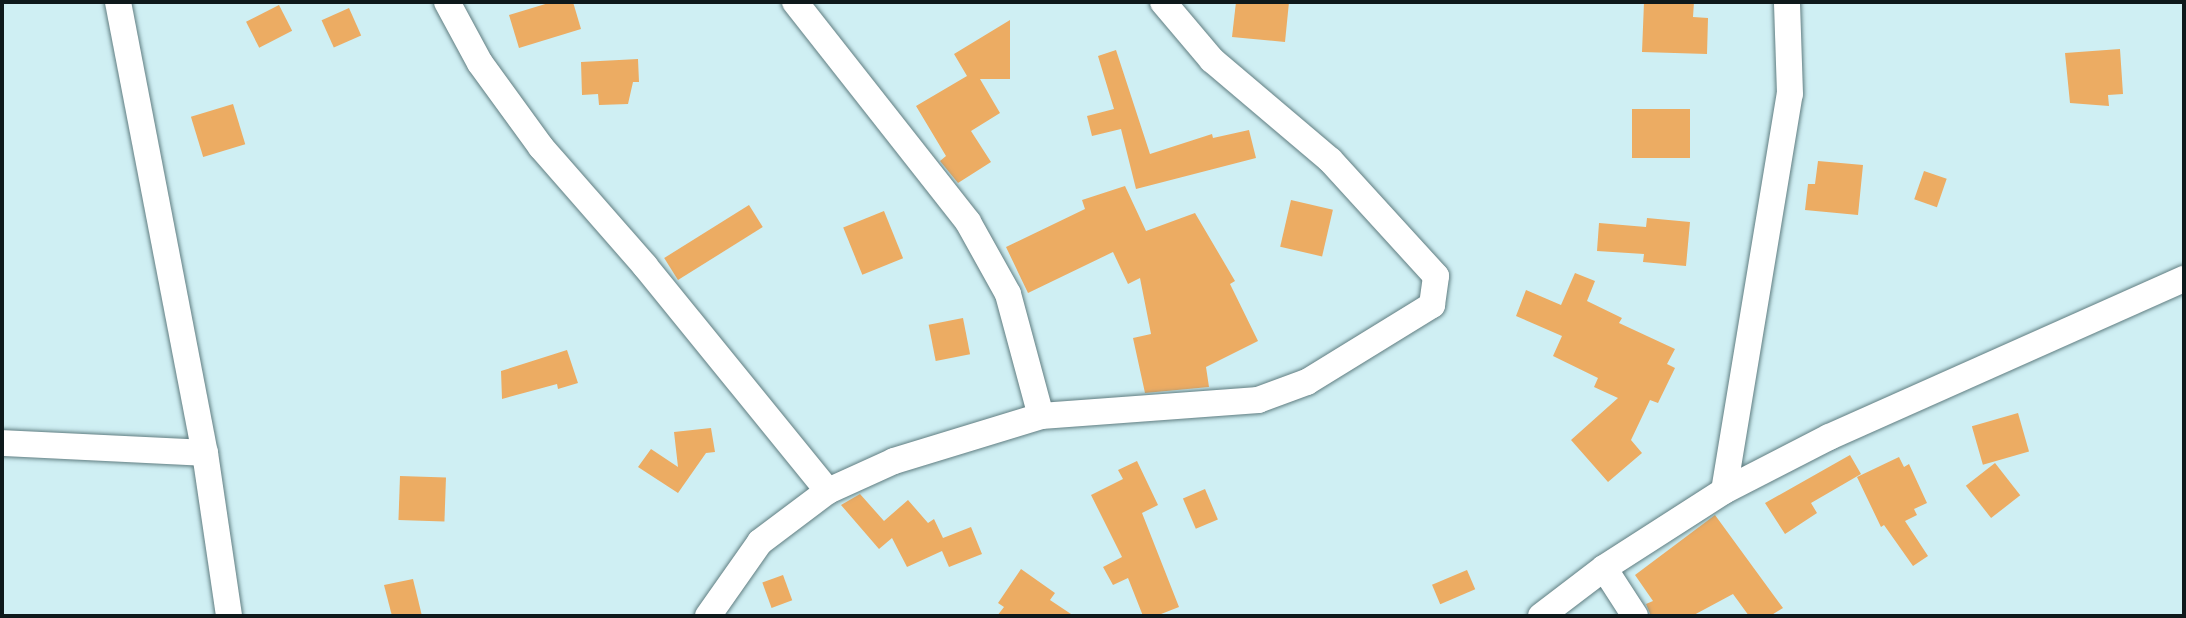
<!DOCTYPE html>
<html>
<head>
<meta charset="utf-8">
<style>
  body { margin:0 }
  #map { position:relative; width:2186px; height:618px; overflow:hidden; background:#cfeff3; font-family:"Space Grotesk",sans-serif }
  div>[style] { position:absolute }
  .building>* { inset:0; background:#ecac63; transform-origin:0 0 }
  .roads { filter:drop-shadow(0 0 2px #607d81) drop-shadow(0 0 2px #607d81) }
  .minor>* { height:26px; margin:-13px; padding:0 13px; transform-origin:13px; border-radius:13px; background:#fff }
  span { translate:-50% -50%; white-space:nowrap; text-align:center; line-height:1.15; -webkit-text-stroke:5px #e1fbfe; paint-order:stroke }
  .frame { position:absolute; inset:0; border:4px solid #0e191b; pointer-events:none }
</style>
</head>
<body>
<div id="map">
  <div class="building">
    <i style="clip-path:polygon(552px 2px,573px 2px,581px 29px,519px 48px,509px 15px)"></i>
    <i style="clip-path:polygon(1236px 2px,1289px 2px,1285px 42px,1232px 37px)"></i>
    <i style="clip-path:polygon(1644px 2px,1694px 2px,1693px 17px,1708px 18px,1707px 54px,1642px 52px)"></i>
    <i style="left:279px;top:5px;width:29px;height:37px;rotate:63deg"></i>
    <i style="left:349px;top:8px;width:30px;height:30px;rotate:66deg"></i>
    <i style="clip-path:polygon(1010px 20px,1010px 79px,980px 79px,1000px 113px,971px 131px,991px 162px,958px 183px,940px 161px,946px 156px,916px 106px,967px 76px,954px 54px)"></i>
    <i style="clip-path:polygon(2120px 49px,2123px 94px,2108px 95px,2109px 106px,2070px 103px,2065px 53px)"></i>
    <i style="clip-path:polygon(1116px 50px,1150px 154px,1212px 134px,1213px 138px,1249px 130px,1256px 158px,1136px 189px,1121px 129px,1092px 136px,1087px 116px,1114px 109px,1098px 56px)"></i>
    <i style="clip-path:polygon(638px 59px,639px 82px,633px 82px,628px 104px,599px 105px,598px 94px,582px 95px,581px 62px)"></i>
    <i style="left:233px;top:104px;width:42px;height:44px;rotate:73deg"></i>
    <i style="left:1632px;top:109px;width:58px;height:49px"></i>
    <i style="clip-path:polygon(1818px 161px,1863px 165px,1858px 215px,1805px 210px,1808px 184px,1815px 184px)"></i>
    <i style="left:1924px;top:171px;width:24px;height:30px;rotate:19deg"></i>
    <i style="clip-path:polygon(1125px 186px,1146px 231px,1195px 213px,1235px 281px,1230px 284px,1258px 341px,1206px 367px,1209px 387px,1145px 393px,1133px 338px,1151px 334px,1140px 278px,1128px 284px,1113px 252px,1028px 293px,1006px 247px,1085px 209px,1082px 200px)"></i>
    <i style="left:1291px;top:200px;width:43px;height:48px;rotate:13deg"></i>
    <i style="left:749px;top:205px;width:26px;height:100px;rotate:58deg"></i>
    <i style="left:884px;top:211px;width:51px;height:44px;rotate:68deg"></i>
    <i style="clip-path:polygon(1647px 218px,1690px 222px,1686px 266px,1643px 262px,1644px 254px,1597px 251px,1599px 223px,1646px 227px)"></i>
    <i style="clip-path:polygon(1575px 273px,1595px 281px,1587px 301px,1622px 318px,1619px 323px,1675px 349px,1667px 364px,1675px 368px,1658px 403px,1650px 400px,1631px 440px,1642px 453px,1608px 482px,1571px 440px,1618px 398px,1594px 387px,1598px 378px,1553px 356px,1562px 336px,1516px 316px,1526px 290px,1561px 305px)"></i>
    <i style="left:963px;top:318px;width:37px;height:35px;rotate:79deg"></i>
    <i style="clip-path:polygon(567px 350px,578px 383px,558px 389px,557px 384px,502px 399px,501px 371px)"></i>
    <i style="left:2018px;top:413px;width:40px;height:48px;rotate:74deg"></i>
    <i style="clip-path:polygon(711px 428px,715px 452px,706px 453px,678px 493px,638px 467px,651px 449px,678px 467px,674px 432px)"></i>
    <i style="clip-path:polygon(1850px 455px,1861px 474px,1811px 503px,1817px 513px,1785px 534px,1765px 503px)"></i>
    <i style="clip-path:polygon(1899px 457px,1904px 467px,1909px 464px,1927px 503px,1914px 509px,1917px 515px,1905px 521px,1928px 556px,1913px 566px,1884px 525px,1881px 527px,1857px 477px)"></i>
    <i style="clip-path:polygon(1137px 461px,1158px 505px,1142px 513px,1179px 607px,1156px 616px,1143px 616px,1128px 578px,1113px 585px,1103px 567px,1122px 557px,1091px 495px,1123px 479px,1118px 470px)"></i>
    <i style="left:1995px;top:463px;width:41px;height:37px;rotate:52deg"></i>
    <i style="left:400px;top:476px;width:46px;height:44px;rotate:2deg"></i>
    <i style="left:1205px;top:489px;width:33px;height:24px;rotate:67deg"></i>
    <i style="clip-path:polygon(860px 494px,884px 521px,908px 500px,928px 523px,934px 519px,943px 538px,971px 527px,982px 554px,949px 567px,942px 551px,907px 567px,892px 538px,879px 549px,841px 505px)"></i>
    <i style="clip-path:polygon(1715px 515px,1783px 608px,1770px 616px,1749px 616px,1733px 594px,1692px 616px,1651px 616px,1646px 604px,1653px 601px,1635px 575px)"></i>
    <i style="clip-path:polygon(1021px 569px,1055px 593px,1050px 600px,1074px 616px,997px 616px,1004px 607px,998px 603px)"></i>
    <i style="left:1467px;top:570px;width:21px;height:38px;rotate:67deg"></i>
    <i style="left:783px;top:575px;width:27px;height:22px;rotate:70deg"></i>
    <i style="clip-path:polygon(413px 579px,422px 616px,392px 616px,384px 585px)"></i>
  </div>
  <div class="roads">
    <div class="minor">
      <i style="left:118px;top:2px;width:459px;rotate:79.1deg"></i>
      <i style="left:205px;top:453px;width:165px;rotate:81.6deg"></i>
      <i style="left:447px;top:2px;width:69px;rotate:61.6deg"></i>
      <i style="left:480px;top:63px;width:104px;rotate:54deg"></i>
      <i style="left:541px;top:147px;width:158px;rotate:48.8deg"></i>
      <i style="left:645px;top:266px;width:290px;rotate:50.9deg"></i>
      <i style="left:795px;top:2px;width:280px;rotate:51.8deg"></i>
      <i style="left:968px;top:222px;width:82px;rotate:60.9deg"></i>
      <i style="left:1008px;top:294px;width:126px;rotate:74.9deg"></i>
      <i style="left:2px;top:443px;width:203px;rotate:2.8deg"></i>
      <i style="left:1724px;top:491px;width:118px;rotate:-27.2deg"></i>
      <i style="left:1829px;top:437px;width:389px;rotate:-24deg"></i>
      <i style="left:1604px;top:568px;width:57px;rotate:57.1deg"></i>
      <i style="left:708px;top:616px;width:90px;rotate:-54.9deg"></i>
      <i style="left:760px;top:542px;width:85px;rotate:-36.9deg"></i>
      <i style="left:828px;top:491px;width:72px;rotate:-24.4deg"></i>
      <i style="left:894px;top:461px;width:154px;rotate:-17deg"></i>
      <i style="left:1041px;top:416px;width:218px;rotate:-4.2deg"></i>
      <i style="left:1258px;top:400px;width:52px;rotate:-20.2deg"></i>
      <i style="left:1307px;top:382px;width:147px;rotate:-31.6deg"></i>
      <i style="left:1432px;top:305px;width:29px;rotate:-82deg"></i>
      <i style="left:1436px;top:276px;width:157px;rotate:-132.4deg"></i>
      <i style="left:1330px;top:160px;width:155px;rotate:-139.7deg"></i>
      <i style="left:1212px;top:60px;width:76px;rotate:-130.2deg"></i>
      <i style="left:1541px;top:616px;width:79px;rotate:-37.3deg"></i>
      <i style="left:1604px;top:568px;width:143px;rotate:-32.7deg"></i>
      <i style="left:1724px;top:491px;width:402px;rotate:-80.6deg"></i>
      <i style="left:1790px;top:94px;width:92px;rotate:-91.9deg"></i>
    </div>
  </div>
  <div class="frame"></div>
</div>
</body>
</html>
